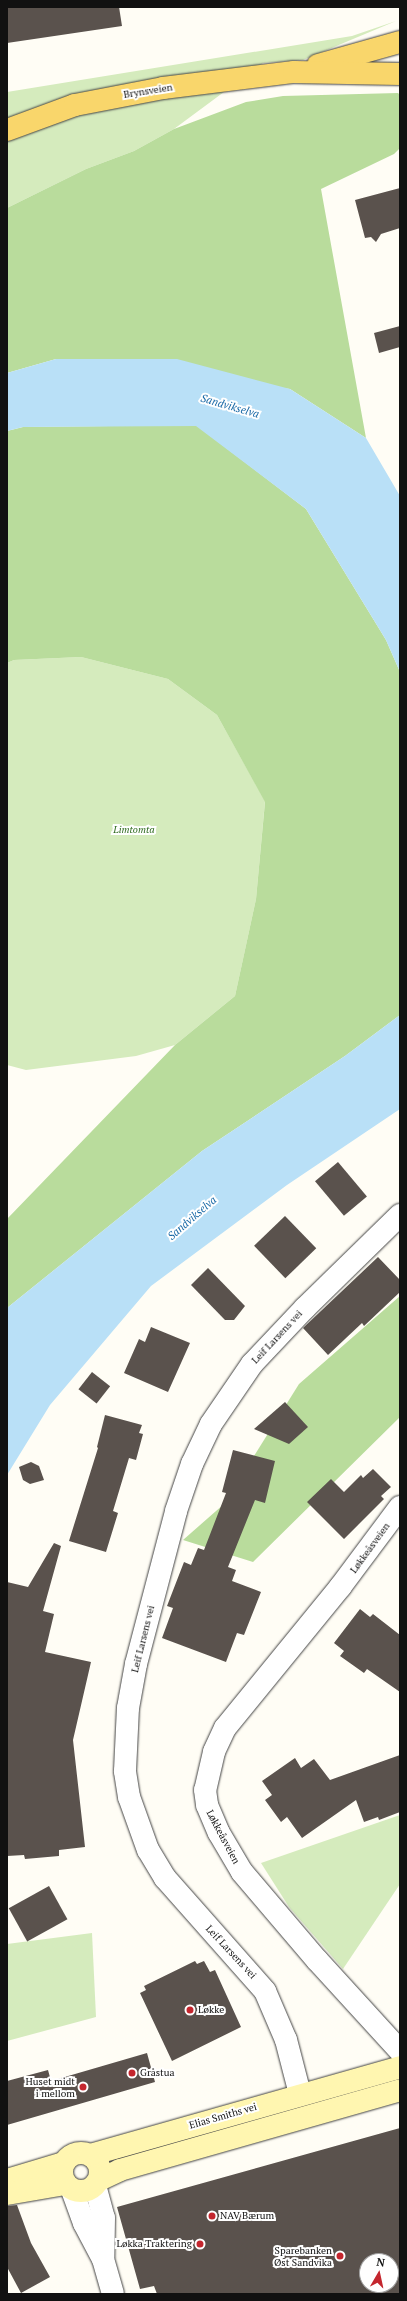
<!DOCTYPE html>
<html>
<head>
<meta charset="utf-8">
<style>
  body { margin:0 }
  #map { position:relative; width:407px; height:2301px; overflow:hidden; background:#fffdf5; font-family:"PT Serif",serif }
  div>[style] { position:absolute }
  .green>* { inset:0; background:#d5ebbd }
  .forest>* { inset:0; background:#b9dc9c }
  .water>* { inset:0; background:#b9e0f7 }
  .building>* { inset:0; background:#5a524d; transform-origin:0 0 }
  .roads { filter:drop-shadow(0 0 1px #444) drop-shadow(0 0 1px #444) }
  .street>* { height:22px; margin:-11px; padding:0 11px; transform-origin:11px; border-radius:11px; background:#fff }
  .secondary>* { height:22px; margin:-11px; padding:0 11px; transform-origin:11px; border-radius:11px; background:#fff6b0 }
  .secondary>.ring { margin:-11px; padding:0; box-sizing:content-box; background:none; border:22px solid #fff6b0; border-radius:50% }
  .primary>* { height:22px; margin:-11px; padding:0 11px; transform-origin:11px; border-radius:11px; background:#f9d66b }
  .dots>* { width:11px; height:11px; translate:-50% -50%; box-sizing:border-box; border:2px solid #fff; border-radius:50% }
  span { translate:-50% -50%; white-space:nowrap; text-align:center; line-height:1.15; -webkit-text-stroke:4px #fff; paint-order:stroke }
  .street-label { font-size:10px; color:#111 }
  .park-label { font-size:10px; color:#2f6b1f; font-style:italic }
  .poi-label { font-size:10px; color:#111 }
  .left { translate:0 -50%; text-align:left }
  .right { translate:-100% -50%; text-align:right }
  .water-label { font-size:11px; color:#1768a6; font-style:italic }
  .frame { position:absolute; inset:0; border:8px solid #111; pointer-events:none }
  .north { position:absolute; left:359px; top:2253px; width:40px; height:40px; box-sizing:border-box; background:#fff; border:1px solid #a0a0a0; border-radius:50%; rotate:9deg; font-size:11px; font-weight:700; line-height:16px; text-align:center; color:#111 }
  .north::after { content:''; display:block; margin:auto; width:14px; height:18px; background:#c4262e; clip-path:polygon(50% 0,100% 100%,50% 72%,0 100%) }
</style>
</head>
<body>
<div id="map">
  <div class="green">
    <i style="clip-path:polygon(396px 21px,303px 60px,263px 63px,174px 129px,134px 151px,86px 169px,7px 208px,7px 92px,352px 36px)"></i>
    <i style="clip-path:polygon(81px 657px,168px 679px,217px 715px,265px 801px,256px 899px,235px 996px,175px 1045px,136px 1056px,26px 1070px,7px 1065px,7px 663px,14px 660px)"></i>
    <i style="clip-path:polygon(400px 1815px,400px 1884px,343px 1969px,289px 1907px,261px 1863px)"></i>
    <i style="clip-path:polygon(92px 1933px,96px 2017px,7px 2041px,7px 1944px)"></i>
  </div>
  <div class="forest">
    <i style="clip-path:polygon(398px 93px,400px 95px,400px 148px,394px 154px,321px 189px,366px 438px,290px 389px,56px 359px,7px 373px,7px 208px,86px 169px,134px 151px,174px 129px,246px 102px,283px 96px)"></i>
    <i style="clip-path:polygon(196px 425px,306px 509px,386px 640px,400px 672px,400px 1015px,345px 1056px,202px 1151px,7px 1308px,7px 1219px,175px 1045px,235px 996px,256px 899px,265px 802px,217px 715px,168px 679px,81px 657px,14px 660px,7px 663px,7px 431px,23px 427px)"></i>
    <i style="clip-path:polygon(400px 1296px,400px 1417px,253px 1562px,183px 1540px,224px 1504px,299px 1384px)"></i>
  </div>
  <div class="water">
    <i style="clip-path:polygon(56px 359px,177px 359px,290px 389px,366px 438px,400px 496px,400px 672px,386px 640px,306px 509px,196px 426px,23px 427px,7px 431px,7px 373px)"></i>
    <i style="clip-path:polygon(400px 1015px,400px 1109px,287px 1185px,151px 1286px,50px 1405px,7px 1475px,7px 1308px,202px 1151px,345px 1056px)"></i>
  </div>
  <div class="building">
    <i style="clip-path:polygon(7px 7px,119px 7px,122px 26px,7px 43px)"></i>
    <i style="clip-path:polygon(400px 188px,400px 228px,381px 234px,376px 242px,371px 237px,365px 238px,355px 200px)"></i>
    <i style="clip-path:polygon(400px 326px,400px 347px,379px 353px,374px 333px)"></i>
    <i style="left:338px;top:1162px;width:45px;height:30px;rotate:50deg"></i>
    <i style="left:285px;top:1216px;width:45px;height:43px;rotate:46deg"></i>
    <i style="clip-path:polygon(378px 1257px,400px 1280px,400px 1292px,364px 1326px,362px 1323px,328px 1355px,303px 1328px)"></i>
    <i style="clip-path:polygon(208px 1268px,245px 1306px,234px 1320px,225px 1320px,191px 1285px)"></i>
    <i style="clip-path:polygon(151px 1327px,190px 1343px,168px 1392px,124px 1373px,139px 1339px,145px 1342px)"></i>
    <i style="left:92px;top:1372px;width:23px;height:22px;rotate:38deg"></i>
    <i style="clip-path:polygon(285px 1402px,308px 1427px,289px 1444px,254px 1429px)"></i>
    <i style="clip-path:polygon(105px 1415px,142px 1425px,139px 1433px,143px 1434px,136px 1460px,129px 1458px,113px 1511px,118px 1513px,106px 1552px,69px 1541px,98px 1448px,97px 1447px)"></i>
    <i style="clip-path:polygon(233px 1450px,275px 1461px,265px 1503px,255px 1500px,228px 1567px,236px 1570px,232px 1581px,261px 1592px,244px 1635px,237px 1633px,226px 1662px,162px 1638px,173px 1608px,167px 1606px,184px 1562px,191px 1565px,198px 1548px,204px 1550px,226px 1493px,222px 1492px)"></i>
    <i style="clip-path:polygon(31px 1462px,39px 1466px,44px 1480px,30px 1484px,23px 1480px,19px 1467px)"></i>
    <i style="clip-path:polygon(373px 1469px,391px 1487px,381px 1496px,384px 1499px,344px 1539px,307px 1502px,331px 1479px,344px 1492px,361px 1475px,363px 1478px)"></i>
    <i style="clip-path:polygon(54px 1543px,61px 1546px,43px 1611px,54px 1614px,45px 1652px,91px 1662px,73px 1740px,85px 1847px,59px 1850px,59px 1856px,25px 1859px,24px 1855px,7px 1856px,7px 1582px,28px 1587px)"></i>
    <i style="clip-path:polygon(360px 1609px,370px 1617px,373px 1614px,400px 1635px,400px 1692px,367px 1669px,364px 1673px,340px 1656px,344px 1651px,334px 1643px)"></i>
    <i style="clip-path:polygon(400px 1755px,400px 1812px,379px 1820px,378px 1817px,364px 1822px,356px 1800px,302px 1838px,287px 1817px,281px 1822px,265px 1800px,272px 1795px,262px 1781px,295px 1758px,301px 1768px,314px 1759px,330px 1780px)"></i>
    <i style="left:49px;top:1886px;width:38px;height:46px;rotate:61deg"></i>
    <i style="clip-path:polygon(195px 1961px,197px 1964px,204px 1961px,210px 1972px,215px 1970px,241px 2027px,172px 2061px,140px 1993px,146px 1990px,144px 1986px)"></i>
    <i style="clip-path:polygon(147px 2053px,155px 2082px,7px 2125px,7px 2081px,48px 2070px,51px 2081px)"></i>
    <i style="clip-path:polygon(evenodd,400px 2128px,400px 2294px,157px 2294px,154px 2286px,140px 2289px,117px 2207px,400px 2128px,367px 2261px,391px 2261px,391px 2285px,367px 2285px,367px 2261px)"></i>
    <i style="clip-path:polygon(17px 2205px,31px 2243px,50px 2277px,21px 2293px,7px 2267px,7px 2206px)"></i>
  </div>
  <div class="roads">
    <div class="street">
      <i style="left:400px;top:1507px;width:99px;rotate:126.8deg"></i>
      <i style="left:341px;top:1586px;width:183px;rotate:129.2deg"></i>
      <i style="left:225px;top:1728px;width:26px;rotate:115deg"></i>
      <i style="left:214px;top:1752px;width:39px;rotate:103deg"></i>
      <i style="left:205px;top:1790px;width:15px;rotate:82deg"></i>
      <i style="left:207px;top:1805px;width:30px;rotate:67deg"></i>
      <i style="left:219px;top:1833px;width:45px;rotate:59.5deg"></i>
      <i style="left:242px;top:1872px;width:116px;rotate:49.6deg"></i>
      <i style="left:317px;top:1960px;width:123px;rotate:47.6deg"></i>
      <i style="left:300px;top:2094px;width:56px;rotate:-104.5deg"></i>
      <i style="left:286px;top:2040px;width:53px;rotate:-113.2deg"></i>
      <i style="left:265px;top:1991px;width:151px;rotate:-131.5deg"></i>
      <i style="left:165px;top:1878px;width:33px;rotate:-121deg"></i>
      <i style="left:148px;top:1850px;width:56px;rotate:-109.7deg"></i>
      <i style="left:129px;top:1797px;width:26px;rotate:-99deg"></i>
      <i style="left:125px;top:1771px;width:63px;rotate:-87.3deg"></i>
      <i style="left:128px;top:1708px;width:45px;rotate:-79.7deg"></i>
      <i style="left:136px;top:1664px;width:158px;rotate:-75.3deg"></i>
      <i style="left:176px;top:1511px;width:50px;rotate:-71.2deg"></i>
      <i style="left:192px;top:1464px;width:44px;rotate:-64.6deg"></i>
      <i style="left:211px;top:1424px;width:73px;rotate:-55.7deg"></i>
      <i style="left:252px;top:1364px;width:77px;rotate:-46.6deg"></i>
      <i style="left:305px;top:1308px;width:133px;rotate:-44.4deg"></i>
      <i style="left:95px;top:2185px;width:34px;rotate:75deg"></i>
      <i style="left:104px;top:2218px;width:39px;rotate:91deg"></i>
      <i style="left:72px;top:2190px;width:35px;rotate:70deg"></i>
      <i style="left:84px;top:2223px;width:41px;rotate:62.2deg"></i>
      <i style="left:103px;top:2259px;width:36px;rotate:74deg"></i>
    </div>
    <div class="secondary">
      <i class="ring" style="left:62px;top:2153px;width:16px;height:16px"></i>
      <i style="left:90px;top:2155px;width:322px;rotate:-15.8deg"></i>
      <i style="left:7px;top:2180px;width:59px;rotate:-16.6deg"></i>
      <i style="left:99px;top:2180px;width:23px;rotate:-25deg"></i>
      <i style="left:120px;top:2170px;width:291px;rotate:-15.9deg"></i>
      <i style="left:7px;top:2194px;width:59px;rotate:-9.8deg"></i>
    </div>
    <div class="primary">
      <i style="left:318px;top:65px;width:85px;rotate:-15.7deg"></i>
      <i style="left:7px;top:130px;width:72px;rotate:-20.2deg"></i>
      <i style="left:75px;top:105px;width:90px;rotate:-10.9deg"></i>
      <i style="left:163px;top:88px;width:132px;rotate:-7deg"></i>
      <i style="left:294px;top:72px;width:106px;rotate:1.1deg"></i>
    </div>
  </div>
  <div class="dots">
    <i style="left:190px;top:2010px;background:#c4262e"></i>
    <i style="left:132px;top:2073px;background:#c4262e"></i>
    <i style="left:83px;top:2087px;background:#c4262e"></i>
    <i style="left:212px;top:2216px;background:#c4262e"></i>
    <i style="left:200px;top:2244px;background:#c4262e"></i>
    <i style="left:340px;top:2256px;background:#c4262e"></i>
  </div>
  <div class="street-label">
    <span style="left:148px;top:91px;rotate:-9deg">Brynsveien</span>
    <span style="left:277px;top:1337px;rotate:-47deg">Leif Larsens vei</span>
    <span style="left:370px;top:1548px;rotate:-54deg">Løkkeåsveien</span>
    <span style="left:143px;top:1639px;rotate:-76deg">Leif Larsens vei</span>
    <span style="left:223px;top:1837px;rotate:62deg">Løkkeåsveien</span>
    <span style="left:231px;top:1952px;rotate:47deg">Leif Larsens vei</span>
    <span style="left:223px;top:2116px;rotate:-16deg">Elias Smiths vei</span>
  </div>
  <div class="park-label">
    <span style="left:134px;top:830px">Limtomta</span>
  </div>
  <div class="poi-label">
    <span class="left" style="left:198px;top:2010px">Løkke</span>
    <span class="left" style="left:140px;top:2073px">Gråstua</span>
    <span class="right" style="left:75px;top:2087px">Huset midt<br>i mellom</span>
    <span class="left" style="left:220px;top:2216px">NAV Bærum</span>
    <span class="right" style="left:192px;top:2244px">Løkka Traktering</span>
    <span class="right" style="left:332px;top:2256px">Sparebanken<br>Øst Sandvika</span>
  </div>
  <div class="water-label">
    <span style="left:230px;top:406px;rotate:16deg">Sandvikselva</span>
    <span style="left:192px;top:1218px;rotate:-41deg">Sandvikselva</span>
  </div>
  <div class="frame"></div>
  <div class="north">N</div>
</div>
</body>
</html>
